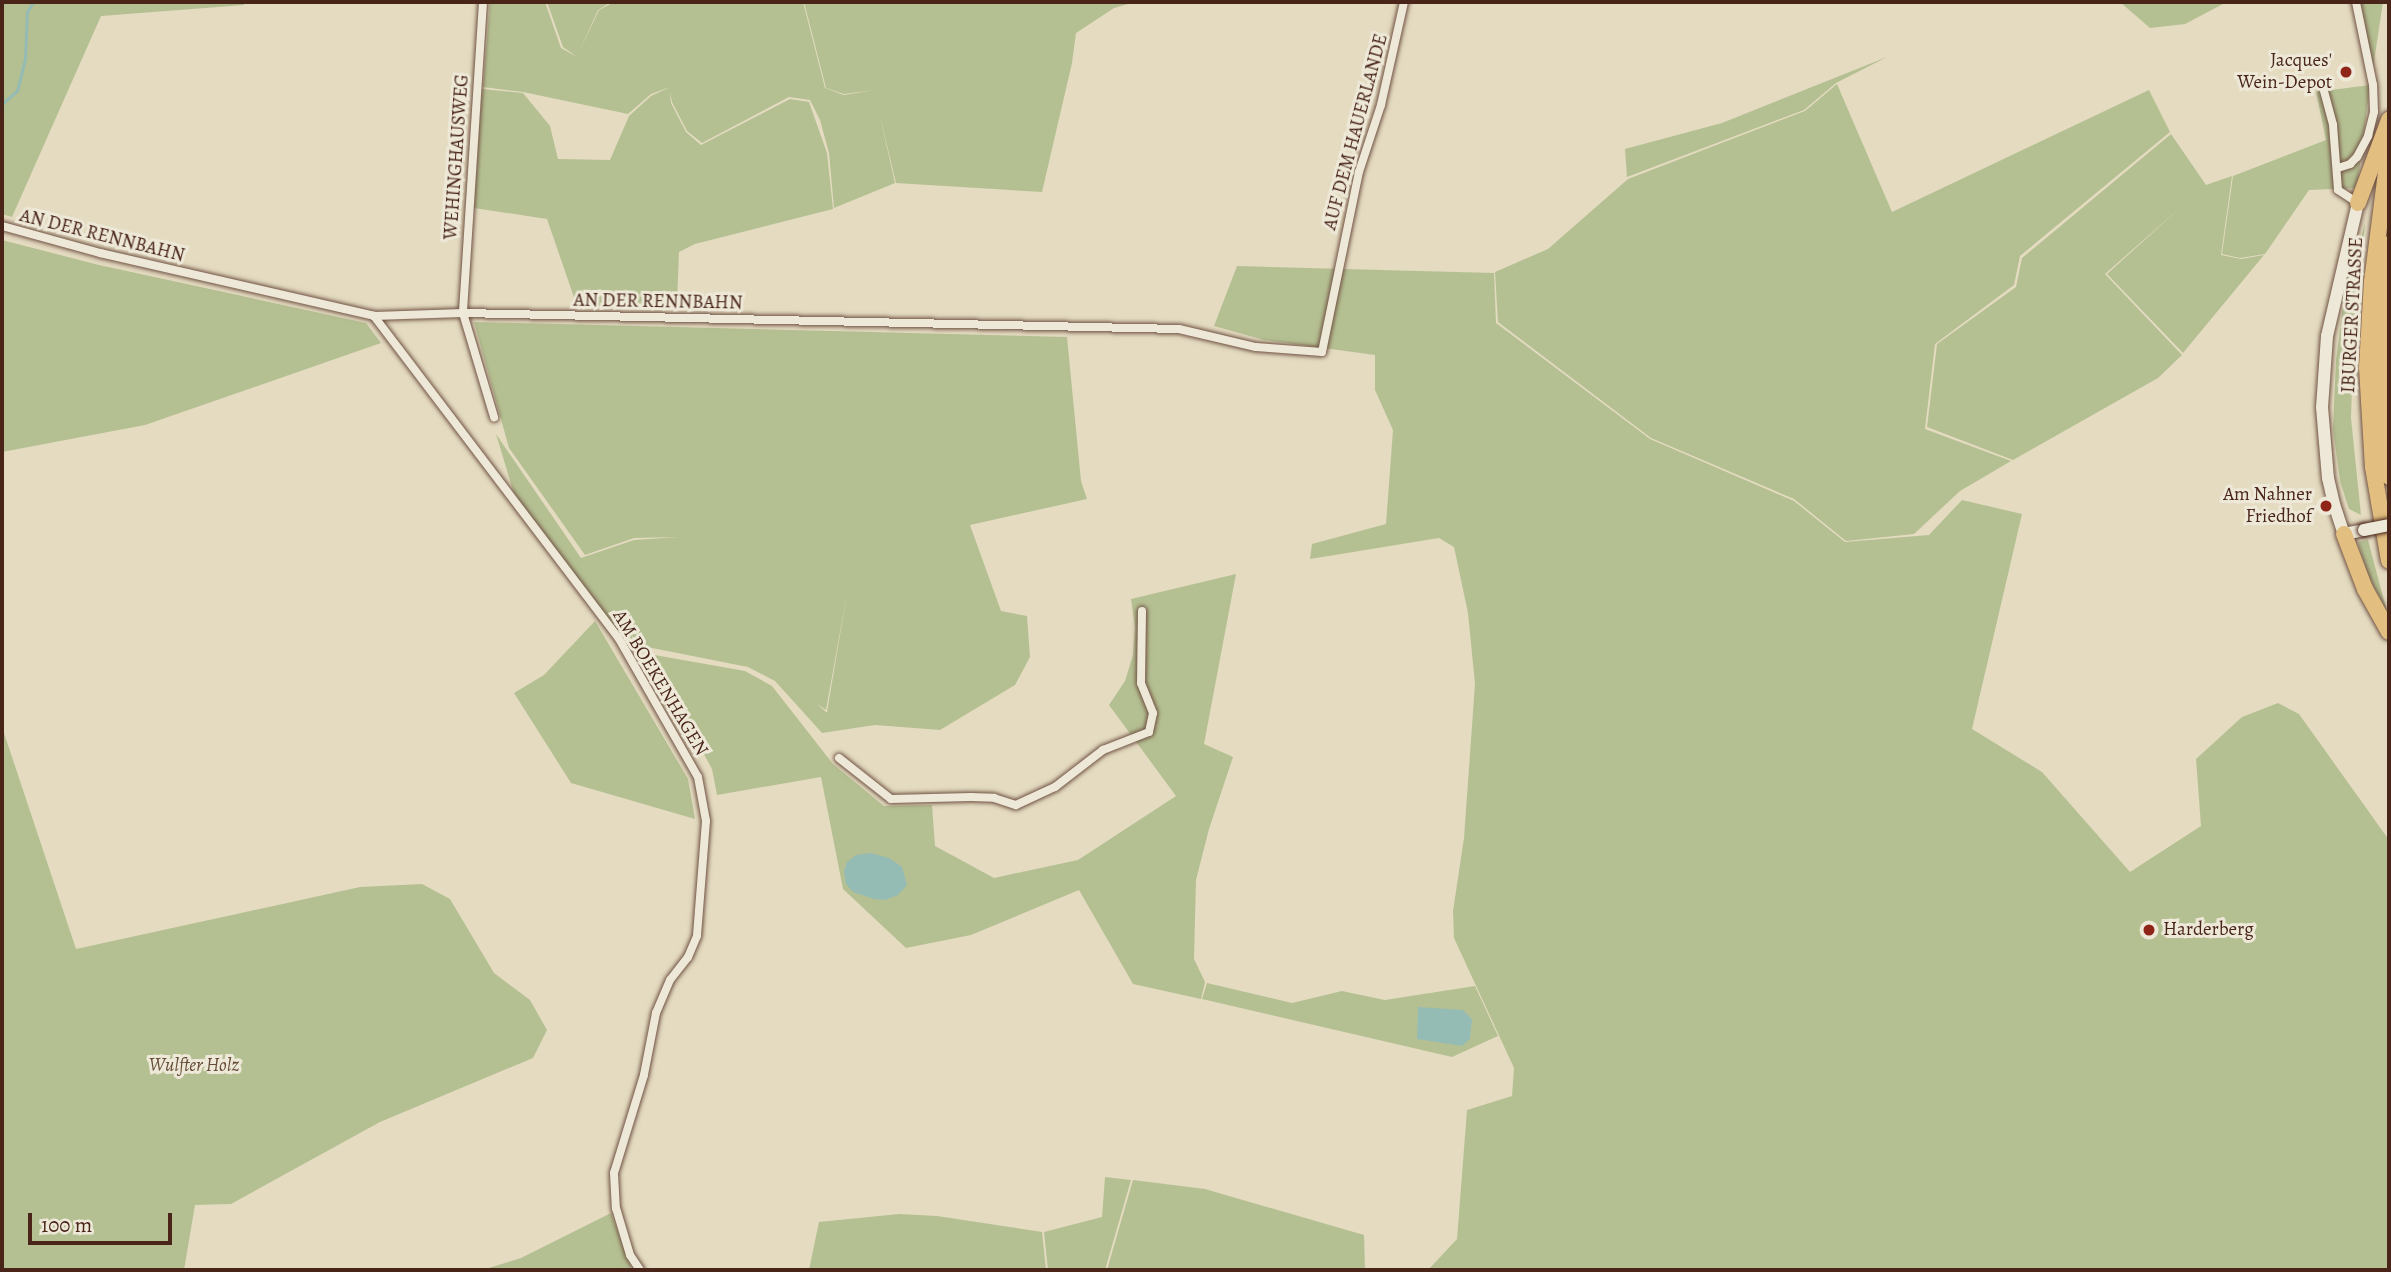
<!DOCTYPE html>
<html>
<head>
<meta charset="utf-8">
<style>
  body { margin:0 }
  #map { position:relative; width:2391px; height:1272px; overflow:hidden; background:#e4dbc1; font-family:Alegreya,serif }
  div>[style] { position:absolute }
  .green>* { inset:0; background:#b5c092 }
  .water>* { inset:0; background:#95bbb5 }
  .stream>* { height:2.5px; margin:-1.25px; padding:0 1.25px; transform-origin:1.25px; border-radius:1.25px; background:#95bbb5 }
  .roads { filter:drop-shadow(0 0 2px #705243) drop-shadow(0 0 2px #705243) }
  .street>* { height:8px; margin:-4px; padding:0 4px; transform-origin:4px; border-radius:4px; background:#ede8d7 }
  .secondary>* { height:12px; margin:-6px; padding:0 6px; transform-origin:6px; border-radius:6px; background:#ede8d7 }
  .highway>* { height:16px; margin:-8px; padding:0 8px; transform-origin:8px; border-radius:8px; background:#e2be80 }
  .bridges { filter:drop-shadow(0 0 2px #492519) drop-shadow(0 0 2px #492519) }
  .secondary-bridge>* { height:12px; margin:-6px; padding:0 6px; transform-origin:6px; border-radius:6px; background:#ede8d7 }
  .dots>* { width:19px; height:19px; translate:-50% -50%; box-sizing:border-box; border:4px solid #ede8d7; border-radius:50% }
  span { translate:-50% -50%; white-space:nowrap; text-align:center; line-height:1.15; -webkit-text-stroke:6px #ede8d7; paint-order:stroke }
  .poi-label { font-size:19px; color:#492519 }
  .right { translate:-100% -50%; text-align:right }
  .left { translate:0 -50%; text-align:left }
  .street-label { font-size:19px; color:#492519 }
  .park-label { font-size:19px; color:#644c37; font-style:italic }
  .frame { position:absolute; inset:0; border:4px solid #492519; pointer-events:none }
  .scale { position:absolute; left:28px; top:1213px; width:144px; height:32px; box-sizing:border-box; border:4px solid #492519; border-top:0; padding-left:9px; font-size:21px; line-height:24px; white-space:nowrap; color:#492519; -webkit-text-stroke:5px #ede8d7; paint-order:stroke }
</style>
</head>
<body>
<div id="map">
  <div class="green">
    <i style="clip-path:polygon(2px 2px,243px 2px,244px 5px,101px 16px,12px 217px,2px 214px)"></i>
    <i style="clip-path:polygon(490px 2px,545px 2px,561px 48px,577px 57px,563px 47px,547px 2px,611px 2px,598px 10px,579px 52px,599px 10px,614px 2px,803px 2px,825px 88px,844px 95px,874px 90px,844px 94px,826px 88px,804px 2px,1135px 2px,1114px 8px,1076px 33px,1072px 63px,1042px 192px,896px 183px,879px 112px,895px 183px,834px 208px,829px 153px,820px 120px,810px 100px,789px 97px,702px 143px,687px 131px,672px 102px,670px 92px,671px 103px,686px 132px,701px 145px,790px 99px,809px 102px,827px 153px,833px 209px,695px 244px,679px 252px,677px 305px,577px 306px,547px 219px,474px 208px,482px 89px,523px 93px,550px 126px,558px 159px,610px 160px,629px 116px,651px 96px,670px 87px,651px 94px,628px 114px,523px 92px,483px 87px)"></i>
    <i style="clip-path:polygon(2120px 2px,2223px 2px,2223px 4px,2185px 24px,2150px 28px)"></i>
    <i style="clip-path:polygon(2360px 2px,2383px 2px,2373px 68px)"></i>
    <i style="clip-path:polygon(1887px 57px,1836px 83px,1804px 110px,1627px 177px,1625px 149px,1722px 123px)"></i>
    <i style="clip-path:polygon(1837px 84px,1892px 212px,2149px 90px,2170px 132px,2020px 256px,2014px 285px,1935px 344px,1925px 429px,2011px 461px,1960px 491px,1914px 534px,1846px 541px,1794px 499px,1651px 438px,1498px 322px,1495px 272px,1548px 249px,1628px 179px,1805px 111px)"></i>
    <i style="clip-path:polygon(2370px 85px,2357px 188px,2309px 190px,2265px 254px,2240px 258px,2222px 254px,2233px 176px,2326px 140px,2316px 92px)"></i>
    <i style="clip-path:polygon(2171px 134px,2206px 185px,2232px 176px,2221px 255px,2241px 259px,2264px 255px,2183px 353px,2107px 274px,2181px 207px,2105px 274px,2182px 355px,2158px 378px,2013px 460px,1927px 427px,1937px 344px,2016px 287px,2022px 258px)"></i>
    <i style="clip-path:polygon(2365px 223px,2353px 353px,2351px 418px,2361px 515px,2349px 509px,2340px 481px,2333px 429px,2336px 360px,2344px 298px)"></i>
    <i style="clip-path:polygon(2px 240px,99px 265px,366px 323px,381px 343px,145px 425px,2px 452px)"></i>
    <i style="clip-path:polygon(1237px 266px,1494px 273px,1496px 323px,1650px 439px,1794px 501px,1845px 542px,1929px 535px,1962px 500px,2022px 514px,1972px 729px,2042px 772px,2130px 872px,2201px 826px,2196px 759px,2242px 717px,2278px 703px,2299px 714px,2389px 840px,2389px 1270px,1428px 1270px,1457px 1239px,1467px 1110px,1512px 1096px,1514px 1068px,1454px 938px,1453px 911px,1464px 838px,1475px 684px,1468px 613px,1454px 547px,1439px 538px,1310px 559px,1312px 544px,1386px 524px,1393px 430px,1375px 390px,1375px 355px,1264px 340px,1214px 326px)"></i>
    <i style="clip-path:polygon(evenodd,474px 322px,1067px 337px,1081px 481px,1087px 499px,970px 525px,1001px 611px,1027px 616px,1030px 657px,1015px 685px,940px 730px,875px 725px,822px 733px,775px 681px,748px 667px,647px 647px,620px 636px,515px 497px,496px 434px,581px 558px,634px 540px,678px 537px,634px 538px,585px 555px,509px 448px,474px 322px,847px 593px,827px 712px,826px 712px,817px 704px,826px 710px,847px 593px)"></i>
    <i style="clip-path:polygon(2368px 540px,2387px 612px,2368px 575px,2358px 542px)"></i>
    <i style="clip-path:polygon(1236px 574px,1204px 744px,1233px 757px,1209px 829px,1196px 880px,1194px 959px,1205px 982px,1201px 999px,1133px 984px,1079px 890px,971px 935px,906px 948px,843px 889px,821px 777px,717px 795px,712px 769px,649px 654px,745px 671px,772px 686px,833px 764px,884px 806px,932px 805px,935px 846px,994px 878px,1078px 860px,1176px 796px,1109px 705px,1125px 681px,1133px 655px,1135px 627px,1131px 599px)"></i>
    <i style="clip-path:polygon(595px 621px,688px 779px,695px 819px,571px 783px,514px 693px,544px 675px)"></i>
    <i style="clip-path:polygon(2px 727px,76px 949px,360px 887px,422px 884px,450px 899px,494px 973px,530px 1000px,547px 1030px,533px 1058px,380px 1122px,231px 1204px,195px 1205px,184px 1270px,2px 1270px)"></i>
    <i style="clip-path:polygon(1207px 983px,1292px 1003px,1342px 991px,1385px 1000px,1475px 986px,1498px 1036px,1452px 1057px,1202px 999px)"></i>
    <i style="clip-path:polygon(1105px 1177px,1131px 1180px,1105px 1270px,1048px 1270px,1044px 1232px,1102px 1217px)"></i>
    <i style="clip-path:polygon(1133px 1180px,1205px 1189px,1364px 1235px,1365px 1270px,1107px 1270px)"></i>
    <i style="clip-path:polygon(611px 1213px,632px 1270px,482px 1270px,521px 1258px)"></i>
    <i style="clip-path:polygon(899px 1214px,937px 1216px,1042px 1232px,1046px 1270px,809px 1270px,819px 1222px)"></i>
  </div>
  <div class="water">
    <i style="clip-path:polygon(871px 853px,889px 858px,902px 867px,907px 885px,898px 895px,885px 900px,874px 899px,853px 892px,846px 884px,844px 871px,847px 862px,856px 855px)"></i>
    <i style="clip-path:polygon(1418px 1007px,1463px 1010px,1472px 1019px,1470px 1039px,1462px 1046px,1417px 1039px)"></i>
  </div>
  <div class="stream">
    <i style="left:2px;top:104px;width:20px;rotate:-41deg"></i>
    <i style="left:17px;top:91px;width:34px;rotate:-76deg"></i>
    <i style="left:25px;top:58px;width:46px;rotate:-87.5deg"></i>
    <i style="left:27px;top:12px;width:12px;rotate:-59deg"></i>
  </div>
  <div class="roads">
    <div class="street">
      <i style="left:483px;top:2px;width:312px;rotate:93.7deg"></i>
      <i style="left:463px;top:313px;width:109px;rotate:73.4deg"></i>
      <i style="left:2324px;top:91px;width:35px;rotate:75deg"></i>
      <i style="left:2333px;top:125px;width:65px;rotate:85.6deg"></i>
      <i style="left:2338px;top:190px;width:24px;rotate:33deg"></i>
      <i style="left:2338px;top:168px;width:13px;rotate:-18deg"></i>
      <i style="left:2350px;top:164px;width:10px;rotate:-45deg"></i>
      <i style="left:2357px;top:157px;width:24px;rotate:-62deg"></i>
      <i style="left:2368px;top:136px;width:25px;rotate:-76deg"></i>
      <i style="left:2374px;top:112px;width:27px;rotate:-92deg"></i>
      <i style="left:2373px;top:85px;width:85px;rotate:-101.6deg"></i>
      <i style="left:2px;top:226px;width:102px;rotate:15.4deg"></i>
      <i style="left:100px;top:253px;width:281px;rotate:12.9deg"></i>
      <i style="left:374px;top:316px;width:89px;rotate:-1.9deg"></i>
      <i style="left:463px;top:313px;width:716px;rotate:1.28deg"></i>
      <i style="left:1179px;top:329px;width:79px;rotate:13.2deg"></i>
      <i style="left:1256px;top:347px;width:66px;rotate:4.3deg"></i>
      <i style="left:1322px;top:352px;width:184px;rotate:-78.4deg"></i>
      <i style="left:1359px;top:172px;width:71px;rotate:-71.8deg"></i>
      <i style="left:1381px;top:105px;width:106px;rotate:-77.4deg"></i>
      <i style="left:374px;top:316px;width:403px;rotate:52.8deg"></i>
      <i style="left:618px;top:637px;width:161px;rotate:60.3deg"></i>
      <i style="left:698px;top:777px;width:45px;rotate:79.7deg"></i>
      <i style="left:706px;top:821px;width:115px;rotate:94.5deg"></i>
      <i style="left:697px;top:936px;width:23px;rotate:113deg"></i>
      <i style="left:688px;top:957px;width:29px;rotate:128deg"></i>
      <i style="left:670px;top:980px;width:36px;rotate:113deg"></i>
      <i style="left:656px;top:1013px;width:63px;rotate:101deg"></i>
      <i style="left:644px;top:1075px;width:102px;rotate:107deg"></i>
      <i style="left:614px;top:1173px;width:35px;rotate:87deg"></i>
      <i style="left:616px;top:1208px;width:49px;rotate:73.4deg"></i>
      <i style="left:630px;top:1255px;width:18px;rotate:56deg"></i>
      <i style="left:839px;top:758px;width:66px;rotate:38.3deg"></i>
      <i style="left:891px;top:799px;width:80px;rotate:-1.4deg"></i>
      <i style="left:971px;top:797px;width:23px;rotate:2deg"></i>
      <i style="left:994px;top:798px;width:23px;rotate:18deg"></i>
      <i style="left:1016px;top:805px;width:43px;rotate:-24.8deg"></i>
      <i style="left:1055px;top:787px;width:61px;rotate:-37.6deg"></i>
      <i style="left:1103px;top:750px;width:49px;rotate:-21.4deg"></i>
      <i style="left:1149px;top:732px;width:19px;rotate:-78deg"></i>
      <i style="left:1153px;top:713px;width:32px;rotate:-112deg"></i>
      <i style="left:1141px;top:683px;width:72px;rotate:-89.2deg"></i>
    </div>
    <div class="secondary">
      <i style="left:2358px;top:203px;width:137px;rotate:103.1deg"></i>
      <i style="left:2327px;top:336px;width:71px;rotate:94deg"></i>
      <i style="left:2322px;top:407px;width:71px;rotate:85.2deg"></i>
      <i style="left:2328px;top:478px;width:27px;rotate:77deg"></i>
      <i style="left:2334px;top:504px;width:32px;rotate:72deg"></i>
      <i style="left:2344px;top:534px;width:20px;rotate:-11deg"></i>
    </div>
    <div class="highway">
      <i style="left:2389px;top:149px;width:133px;rotate:97.3deg"></i>
      <i style="left:2372px;top:281px;width:86px;rotate:93.3deg"></i>
      <i style="left:2367px;top:367px;width:100px;rotate:86.6deg"></i>
      <i style="left:2373px;top:467px;width:95px;rotate:80.3deg"></i>
      <i style="left:2358px;top:203px;width:89px;rotate:-69.5deg"></i>
      <i style="left:2389px;top:244px;width:131px;rotate:93.9deg"></i>
      <i style="left:2380px;top:375px;width:102px;rotate:85deg"></i>
      <i style="left:2344px;top:534px;width:59px;rotate:69.1deg"></i>
      <i style="left:2365px;top:589px;width:49px;rotate:60.8deg"></i>
    </div>
  </div>
  <div class="bridges">
    <div class="secondary-bridge">
      <i style="left:2364px;top:530px;width:25px;rotate:-11deg"></i>
    </div>
  </div>
  <div class="dots">
    <i style="left:2346px;top:72px;background:#8f2418"></i>
    <i style="left:2326px;top:506px;background:#8f2418"></i>
    <i style="left:2149px;top:930px;background:#8f2418"></i>
  </div>
  <div class="poi-label">
    <span class="right" style="left:2332px;top:72px">Jacques'<br>Wein-Depot</span>
    <span class="right" style="left:2312px;top:506px">Am Nahner<br>Friedhof</span>
    <span class="left" style="left:2163px;top:930px">Harderberg</span>
  </div>
  <div class="street-label">
    <span style="left:1356px;top:132px;rotate:-75deg">AUF DEM HAUERLANDE</span>
    <span style="left:457px;top:157px;rotate:-86deg">WEHINGHAUSWEG</span>
    <span style="left:102px;top:236px;rotate:14deg">AN DER RENNBAHN</span>
    <span style="left:658px;top:302px;rotate:1deg">AN DER RENNBAHN</span>
    <span style="left:2353px;top:315px;rotate:-87deg">IBURGER STRASSE</span>
    <span style="left:660px;top:683px;rotate:59deg">AM BOEKENHAGEN</span>
  </div>
  <div class="park-label">
    <span style="left:194px;top:1066px">Wulfter Holz</span>
  </div>
  <div class="frame"></div>
  <div class="scale">100 m</div>
</div>
</body>
</html>
